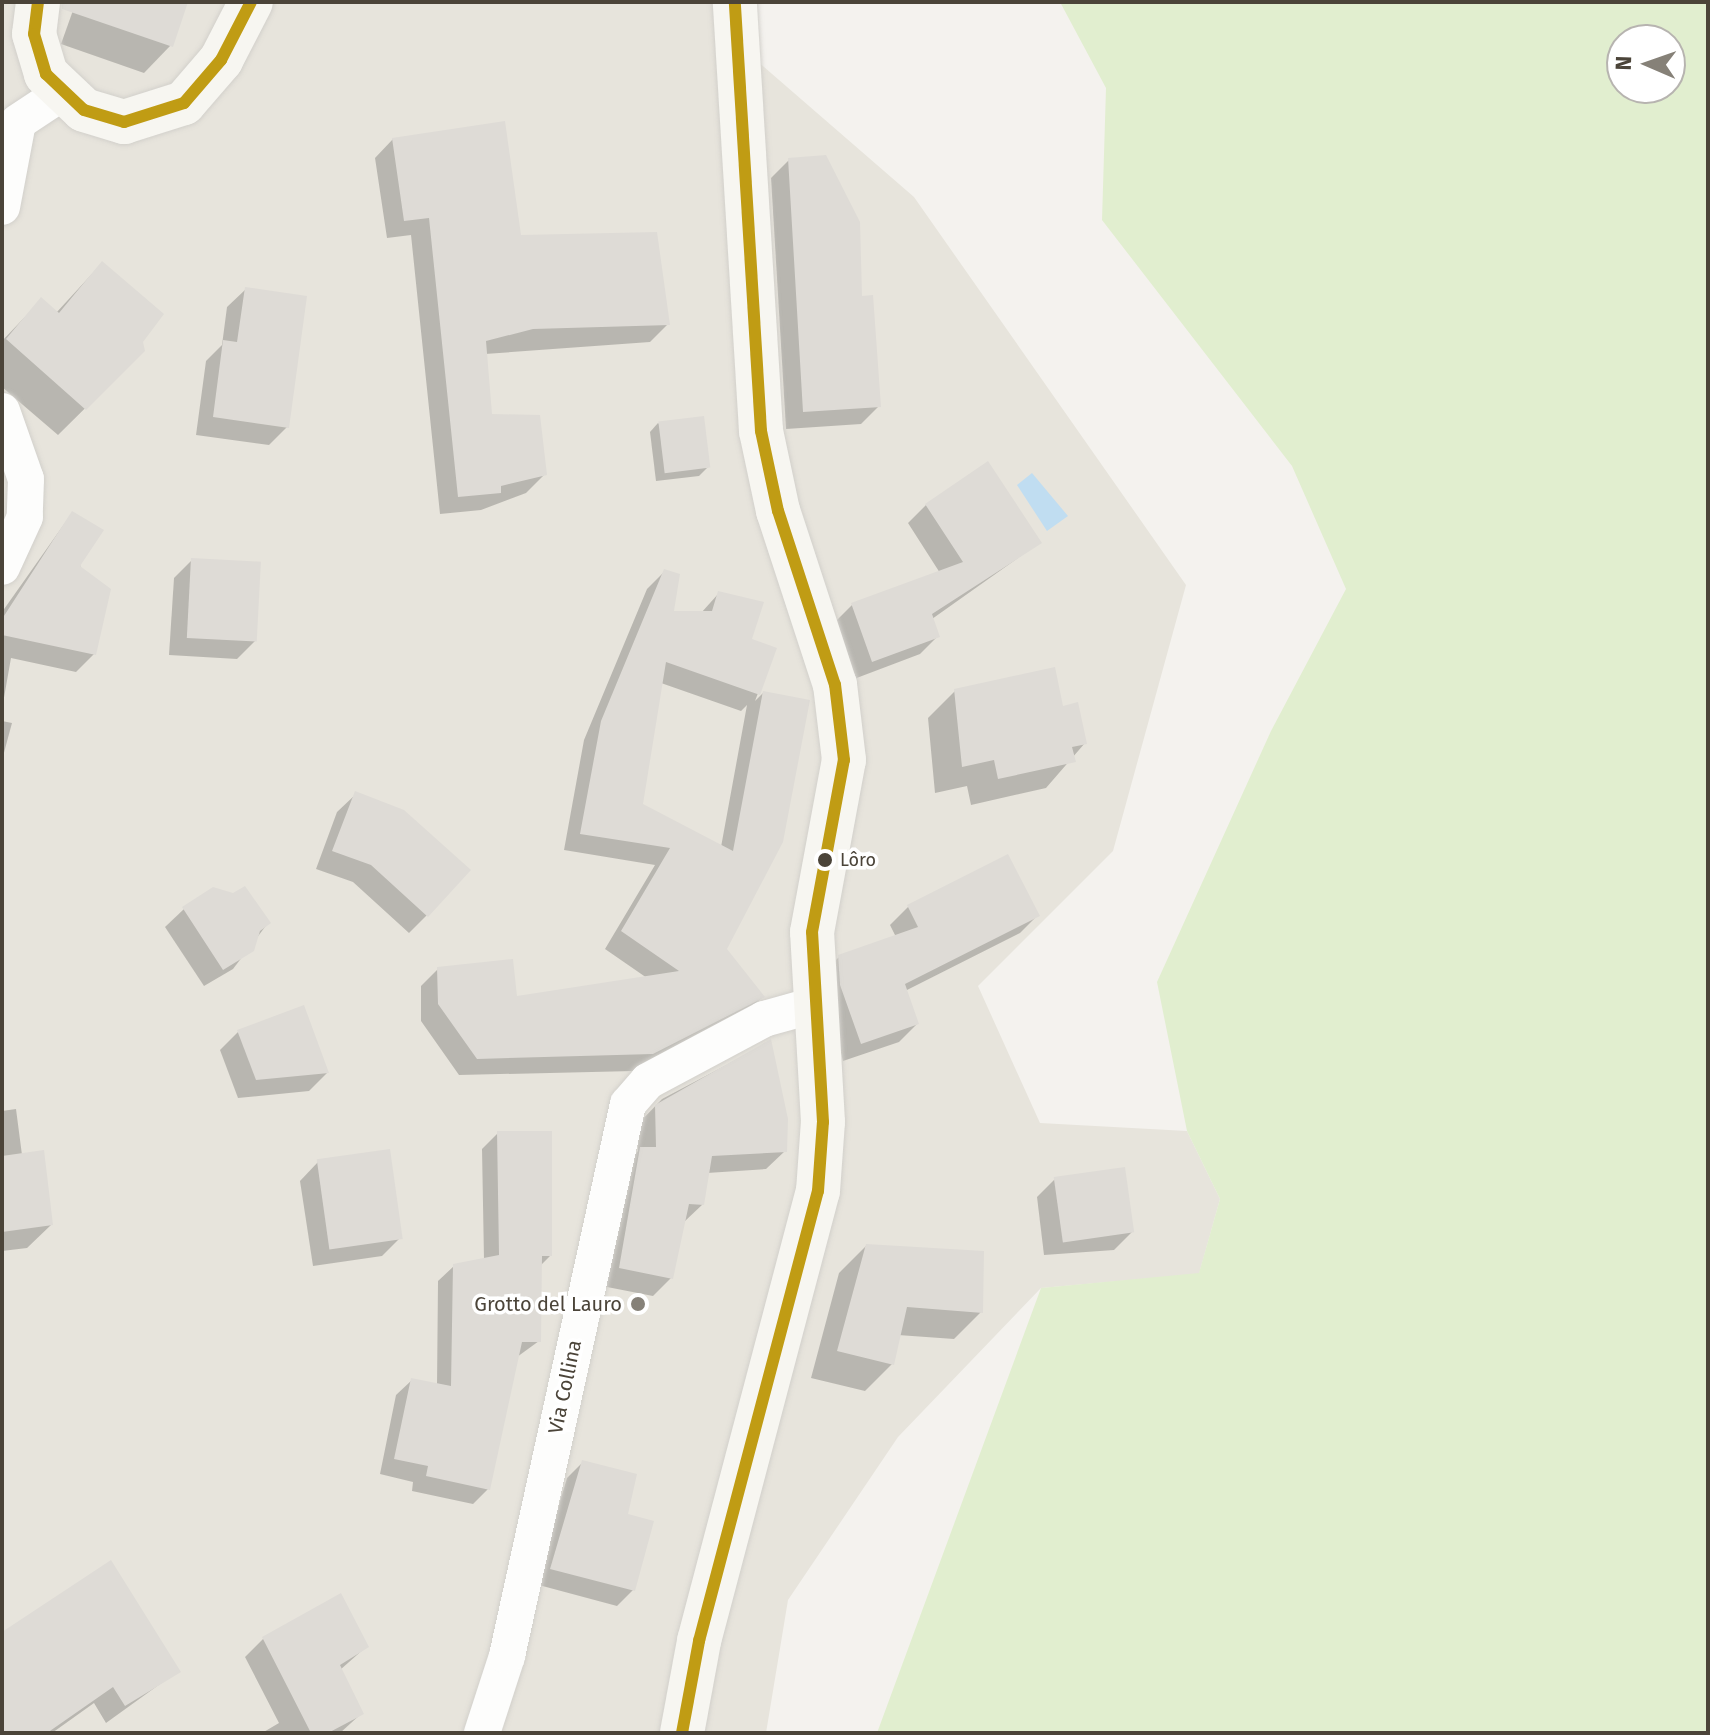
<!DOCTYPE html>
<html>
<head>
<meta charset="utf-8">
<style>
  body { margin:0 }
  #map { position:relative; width:1710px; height:1735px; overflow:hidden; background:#f4f2ee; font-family:"Fira Sans",sans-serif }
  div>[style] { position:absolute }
  .residential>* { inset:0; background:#e7e4dc }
  .green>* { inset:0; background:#e1eecf }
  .water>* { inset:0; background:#c0ddf1 }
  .shadow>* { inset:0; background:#0003 }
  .building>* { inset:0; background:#dedbd6; transform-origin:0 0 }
  .roads { filter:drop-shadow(0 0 2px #d2d0cb) drop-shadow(0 0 2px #d2d0cb) }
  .street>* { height:36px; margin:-18px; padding:0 18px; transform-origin:18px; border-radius:18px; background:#fdfdfc }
  .secondary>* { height:44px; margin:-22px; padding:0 22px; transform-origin:22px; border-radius:22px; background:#f7f6f1 }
  .bus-1>* { height:12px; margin:-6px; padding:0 6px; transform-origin:6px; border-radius:6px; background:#c09c14 }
  .dots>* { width:22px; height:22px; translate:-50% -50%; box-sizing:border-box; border:4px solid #fff; border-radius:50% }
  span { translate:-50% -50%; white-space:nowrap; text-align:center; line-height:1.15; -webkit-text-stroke:7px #fff; paint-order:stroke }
  .bus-label { font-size:18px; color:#4b4439 }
  .left { translate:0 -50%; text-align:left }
  .poi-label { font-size:20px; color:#4b4439 }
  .right { translate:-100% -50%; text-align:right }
  .street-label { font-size:20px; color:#4b4439 }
  .frame { position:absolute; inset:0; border:4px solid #4b4439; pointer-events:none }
  .north { position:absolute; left:1606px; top:24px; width:80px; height:80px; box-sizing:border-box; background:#fff; border:2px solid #b7b4b0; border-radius:50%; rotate:272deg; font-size:22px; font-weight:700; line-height:32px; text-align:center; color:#4b4439 }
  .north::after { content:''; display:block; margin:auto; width:28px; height:36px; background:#868178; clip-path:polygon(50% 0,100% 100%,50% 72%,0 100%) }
</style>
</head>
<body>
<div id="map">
  <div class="residential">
    <i style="clip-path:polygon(2px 2px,735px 2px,741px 47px,914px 197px,1186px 585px,1113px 851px,978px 986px,1040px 1123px,1187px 1131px,1220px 1199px,1199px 1274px,1041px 1288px,898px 1437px,788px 1600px,766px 1733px,2px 1733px)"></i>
  </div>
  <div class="green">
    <i style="clip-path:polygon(evenodd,1060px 2px,1708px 2px,1708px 1733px,877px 1733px,1041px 1288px,1199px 1273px,1220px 1199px,1187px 1131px,1157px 982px,1271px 731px,1346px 589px,1292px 466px,1102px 220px,1106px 88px,1060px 2px,1622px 40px,1670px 40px,1670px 88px,1622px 88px,1622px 40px)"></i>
  </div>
  <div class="water">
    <i style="clip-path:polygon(1032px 473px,1068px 516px,1047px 531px,1017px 485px)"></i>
  </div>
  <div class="shadow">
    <i style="clip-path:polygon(76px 2px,186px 2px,171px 45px,144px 73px,61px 44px)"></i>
    <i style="clip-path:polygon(393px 139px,520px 237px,668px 324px,650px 342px,485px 354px,490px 416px,545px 474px,526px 493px,481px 510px,440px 514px,411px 235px,387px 238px,375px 158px)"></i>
    <i style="clip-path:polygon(789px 160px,860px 298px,879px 406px,861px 424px,786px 429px,771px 178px)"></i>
    <i style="clip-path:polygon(102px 263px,143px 351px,58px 435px,2px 387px,2px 341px,41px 300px,56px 313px)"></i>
    <i style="clip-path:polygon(246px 289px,287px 427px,269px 445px,196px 435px,206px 361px,222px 345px,227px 307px)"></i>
    <i style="clip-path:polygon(658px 423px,708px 467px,699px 476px,656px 481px,650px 432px)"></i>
    <i style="clip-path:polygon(926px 505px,1039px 543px,932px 619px,938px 636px,920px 654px,854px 679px,834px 623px,852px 605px,940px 573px,908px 523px)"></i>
    <i style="clip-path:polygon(72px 513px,94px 654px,76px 672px,11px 658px,2px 709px,2px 612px)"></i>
    <i style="clip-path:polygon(192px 560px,255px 641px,237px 659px,169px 655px,174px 578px)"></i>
    <i style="clip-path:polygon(evenodd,665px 571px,672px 613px,701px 613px,719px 593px,750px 640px,775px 649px,755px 701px,763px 693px,724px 949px,762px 997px,745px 1014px,634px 1071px,459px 1075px,421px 1021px,421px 986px,438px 969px,515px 999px,647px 978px,605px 949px,655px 865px,564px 850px,584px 740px,647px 589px,665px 571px,661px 683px,741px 711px,747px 705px,721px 847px,641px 805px,661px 683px)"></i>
    <i style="clip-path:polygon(955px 691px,1061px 708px,1085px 743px,1046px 788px,971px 805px,967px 786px,935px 793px,928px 718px)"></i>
    <i style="clip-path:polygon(2px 721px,12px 723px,2px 760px)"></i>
    <i style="clip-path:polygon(356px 794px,427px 915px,409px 933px,353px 882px,316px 869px,337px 812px)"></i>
    <i style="clip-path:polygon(909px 906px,1038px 915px,1020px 933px,905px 991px,917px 1024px,899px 1042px,843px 1061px,821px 975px,839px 957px,896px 937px,890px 925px)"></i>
    <i style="clip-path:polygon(184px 909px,268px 923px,233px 969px,204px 986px,165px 927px)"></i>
    <i style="clip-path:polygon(238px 1032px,327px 1073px,309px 1091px,238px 1098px,220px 1050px)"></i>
    <i style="clip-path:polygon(770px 1042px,785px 1151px,766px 1169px,707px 1173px,703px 1204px,684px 1222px,671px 1278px,653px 1296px,602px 1286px,623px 1167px,638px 1151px,637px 1125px,662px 1099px)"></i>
    <i style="clip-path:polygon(16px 1109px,22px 1155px,51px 1225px,27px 1248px,2px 1251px,2px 1111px)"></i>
    <i style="clip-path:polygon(498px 1133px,550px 1256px,540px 1266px,539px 1341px,517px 1357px,488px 1489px,473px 1504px,412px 1491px,413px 1482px,380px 1474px,396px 1395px,412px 1380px,437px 1385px,438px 1281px,454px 1266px,484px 1260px,482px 1149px)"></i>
    <i style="clip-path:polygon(318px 1162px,400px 1238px,382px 1256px,313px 1266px,300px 1181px)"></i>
    <i style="clip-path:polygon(1055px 1179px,1132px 1232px,1114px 1250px,1044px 1255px,1037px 1197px)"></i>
    <i style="clip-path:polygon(866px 1246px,981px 1312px,954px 1339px,898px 1335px,892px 1364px,865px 1391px,811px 1378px,839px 1273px)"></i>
    <i style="clip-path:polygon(583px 1462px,626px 1515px,633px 1590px,617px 1606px,535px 1584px,567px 1478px)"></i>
    <i style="clip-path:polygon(2px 1636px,178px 1671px,106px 1723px,94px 1703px,52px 1733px,2px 1733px)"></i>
    <i style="clip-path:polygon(263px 1639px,366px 1647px,340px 1670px,362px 1713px,340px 1733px,262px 1733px,279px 1723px,245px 1657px)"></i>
  </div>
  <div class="building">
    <i style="clip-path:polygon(62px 2px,188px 2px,173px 47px,62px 9px)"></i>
    <i style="clip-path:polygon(505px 121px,521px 235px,657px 232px,670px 325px,533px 329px,486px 341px,492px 414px,540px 415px,547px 475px,501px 486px,501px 493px,458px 497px,429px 218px,404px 221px,392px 138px)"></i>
    <i style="clip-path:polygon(826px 155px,860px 222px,862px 296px,873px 295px,881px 407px,803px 412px,788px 158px)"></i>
    <i style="clip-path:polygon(102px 261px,164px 314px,143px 342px,145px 351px,86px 410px,6px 339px,41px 297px,59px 313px)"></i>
    <i style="clip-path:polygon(245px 287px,307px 296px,289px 428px,213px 417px,223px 340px,237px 342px)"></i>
    <i style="left:704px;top:416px;width:52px;height:46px;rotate:83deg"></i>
    <i style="clip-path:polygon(988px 461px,1042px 543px,932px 614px,940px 637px,872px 662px,851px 603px,963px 562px,925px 504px)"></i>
    <i style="clip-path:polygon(72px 511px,104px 530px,80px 566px,111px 589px,96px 655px,2px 635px,2px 619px)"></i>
    <i style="left:191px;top:558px;width:70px;height:80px;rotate:3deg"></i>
    <i style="clip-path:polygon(664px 569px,680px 574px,674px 611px,712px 611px,718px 591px,764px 602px,752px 639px,777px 648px,760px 695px,666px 662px,643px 804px,733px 851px,763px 691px,810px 700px,783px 842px,727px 949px,765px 997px,653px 1054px,477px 1059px,438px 1004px,437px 967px,513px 959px,517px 996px,679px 971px,621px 931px,670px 848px,580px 834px,601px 721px)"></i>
    <i style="clip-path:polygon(1055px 667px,1063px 706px,1078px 702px,1087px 744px,1072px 747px,1076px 762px,998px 779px,994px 760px,962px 767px,954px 689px)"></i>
    <i style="clip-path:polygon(355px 791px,404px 810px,471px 870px,428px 917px,371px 865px,332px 851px)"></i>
    <i style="clip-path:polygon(1008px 854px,1040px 916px,905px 984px,919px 1024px,861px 1044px,840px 985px,838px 955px,918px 927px,907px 905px)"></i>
    <i style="clip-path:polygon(245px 886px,271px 923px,260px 931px,254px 951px,223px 970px,182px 907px,213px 887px,233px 893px)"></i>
    <i style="clip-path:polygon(304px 1005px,329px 1073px,256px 1080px,237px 1030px)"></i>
    <i style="clip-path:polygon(771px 1039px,788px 1119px,787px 1152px,712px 1156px,704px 1205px,689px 1204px,673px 1279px,619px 1268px,640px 1147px,656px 1147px,655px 1105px)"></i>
    <i style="clip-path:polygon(497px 1131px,552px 1131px,552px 1256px,542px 1256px,541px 1342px,522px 1342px,490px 1490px,426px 1476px,428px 1466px,394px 1459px,411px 1378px,451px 1386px,453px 1264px,499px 1255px)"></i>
    <i style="left:390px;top:1149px;width:91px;height:74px;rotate:82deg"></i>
    <i style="clip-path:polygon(44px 1150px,53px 1225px,2px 1232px,2px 1156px)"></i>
    <i style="left:1125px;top:1167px;width:66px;height:72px;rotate:82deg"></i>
    <i style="clip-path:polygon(866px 1244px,984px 1251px,983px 1313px,907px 1307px,894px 1365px,837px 1351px)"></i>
    <i style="clip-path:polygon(582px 1460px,637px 1474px,628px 1514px,654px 1521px,635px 1591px,550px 1569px)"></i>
    <i style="clip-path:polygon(111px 1560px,181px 1672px,125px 1706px,113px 1687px,47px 1733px,2px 1733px,2px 1632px)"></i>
    <i style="clip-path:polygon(341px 1593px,369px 1647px,340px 1665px,364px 1714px,328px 1733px,311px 1733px,262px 1637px)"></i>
  </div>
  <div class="roads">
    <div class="street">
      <i style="left:2px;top:207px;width:86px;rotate:-79.3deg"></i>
      <i style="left:18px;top:122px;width:53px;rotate:-33.4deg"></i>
      <i style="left:2px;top:411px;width:72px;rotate:70.6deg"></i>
      <i style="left:26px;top:479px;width:38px;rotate:92deg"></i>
      <i style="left:25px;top:517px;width:55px;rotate:114.7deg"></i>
      <i style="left:482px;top:1733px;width:81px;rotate:-72deg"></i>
      <i style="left:507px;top:1656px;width:565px;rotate:-77.64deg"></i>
      <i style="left:628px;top:1104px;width:30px;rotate:-49deg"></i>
      <i style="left:648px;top:1081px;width:132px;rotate:-28.1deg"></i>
      <i style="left:764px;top:1019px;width:49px;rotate:-15.5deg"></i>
    </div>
    <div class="secondary">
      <i style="left:38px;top:2px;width:32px;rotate:97deg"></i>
      <i style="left:34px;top:34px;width:42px;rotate:73.3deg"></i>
      <i style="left:46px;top:74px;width:52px;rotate:43.5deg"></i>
      <i style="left:84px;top:110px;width:42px;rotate:16.7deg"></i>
      <i style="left:124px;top:122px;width:63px;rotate:-17.6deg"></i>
      <i style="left:184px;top:103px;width:57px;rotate:-49.3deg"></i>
      <i style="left:221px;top:60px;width:65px;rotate:-62.7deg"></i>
      <i style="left:682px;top:1733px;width:94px;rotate:-79.5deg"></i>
      <i style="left:699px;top:1641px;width:465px;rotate:-75.2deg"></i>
      <i style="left:818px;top:1191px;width:69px;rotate:-85.9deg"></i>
      <i style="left:823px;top:1122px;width:190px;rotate:-93.3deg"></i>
      <i style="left:812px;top:932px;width:175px;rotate:-79.5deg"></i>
      <i style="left:844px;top:760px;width:76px;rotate:-96.8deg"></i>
      <i style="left:835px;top:685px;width:183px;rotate:-108.1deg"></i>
      <i style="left:778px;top:511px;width:82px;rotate:-102deg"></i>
      <i style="left:761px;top:431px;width:430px;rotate:-93.5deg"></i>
    </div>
  </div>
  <div class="bus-1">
    <i style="left:38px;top:2px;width:32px;rotate:97deg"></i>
    <i style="left:34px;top:34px;width:42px;rotate:73.3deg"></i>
    <i style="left:46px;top:74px;width:52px;rotate:43.5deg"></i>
    <i style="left:84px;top:110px;width:42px;rotate:16.7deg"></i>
    <i style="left:124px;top:122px;width:63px;rotate:-17.6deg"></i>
    <i style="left:184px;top:103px;width:57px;rotate:-49.3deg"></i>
    <i style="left:221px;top:60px;width:65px;rotate:-62.7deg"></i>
    <i style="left:682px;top:1733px;width:94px;rotate:-79.5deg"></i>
    <i style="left:699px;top:1641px;width:465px;rotate:-75.2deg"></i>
    <i style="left:818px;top:1191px;width:69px;rotate:-85.9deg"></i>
    <i style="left:823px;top:1122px;width:190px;rotate:-93.3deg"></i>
    <i style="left:812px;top:932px;width:175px;rotate:-79.5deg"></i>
    <i style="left:844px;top:760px;width:76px;rotate:-96.8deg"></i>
    <i style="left:835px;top:685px;width:183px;rotate:-108.1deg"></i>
    <i style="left:778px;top:511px;width:82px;rotate:-102deg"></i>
    <i style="left:761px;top:431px;width:430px;rotate:-93.5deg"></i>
  </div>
  <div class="dots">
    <i style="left:825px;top:860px;background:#4b4439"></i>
    <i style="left:638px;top:1304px;background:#868178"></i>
  </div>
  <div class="bus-label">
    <span class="left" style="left:840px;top:860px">Lôro</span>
  </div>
  <div class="poi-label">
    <span class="right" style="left:622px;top:1304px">Grotto del Lauro</span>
  </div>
  <div class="street-label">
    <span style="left:565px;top:1387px;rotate:-78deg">Via Collina</span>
  </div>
  <div class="frame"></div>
  <div class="north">N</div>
</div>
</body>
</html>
